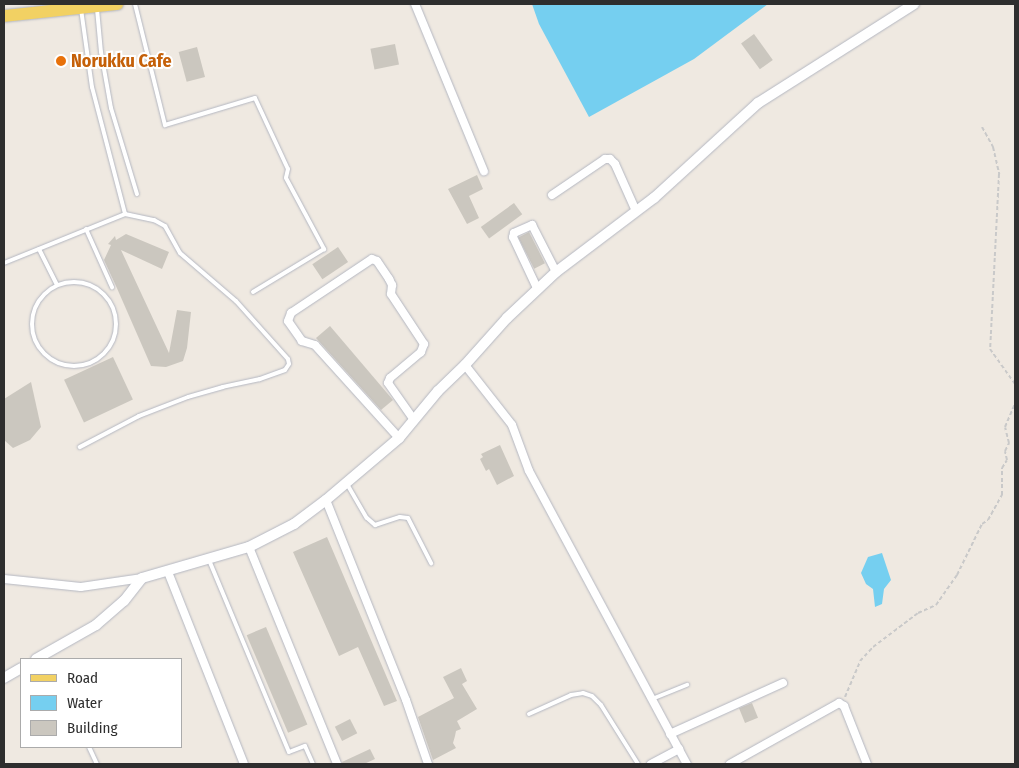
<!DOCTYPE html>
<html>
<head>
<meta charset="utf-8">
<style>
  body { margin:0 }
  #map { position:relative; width:1019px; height:768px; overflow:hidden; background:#efe9e1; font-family:"Fira Sans Condensed",sans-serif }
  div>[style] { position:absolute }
  .water>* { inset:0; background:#75cff0 }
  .building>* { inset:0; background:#cbc7bf; transform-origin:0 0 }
  .path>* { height:2px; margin-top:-1px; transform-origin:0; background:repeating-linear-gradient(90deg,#c9c9c9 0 4px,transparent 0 6.5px) }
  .roads { filter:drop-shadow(0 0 1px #b4b7c1) drop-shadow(0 0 1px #b4b7c1) }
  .service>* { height:4px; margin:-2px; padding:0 2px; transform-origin:2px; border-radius:2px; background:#fff }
  .service>.ring { margin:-2px; padding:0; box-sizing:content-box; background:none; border:4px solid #fff; border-radius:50% }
  .minor>* { height:8px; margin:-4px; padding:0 4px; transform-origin:4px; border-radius:4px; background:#fff }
  .tertiary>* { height:10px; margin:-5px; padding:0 5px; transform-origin:5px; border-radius:5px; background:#fff }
  .primary>* { height:12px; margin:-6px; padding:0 6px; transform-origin:6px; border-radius:6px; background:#f2d163 }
  .dots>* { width:14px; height:14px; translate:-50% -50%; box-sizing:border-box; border:2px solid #fff; border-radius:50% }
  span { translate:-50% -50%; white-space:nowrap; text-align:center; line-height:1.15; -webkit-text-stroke:4px #fff; paint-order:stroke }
  .food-label { font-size:18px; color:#c56008; font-weight:700 }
  .left { translate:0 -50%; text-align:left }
  .frame { position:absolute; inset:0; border:5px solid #2e2e2e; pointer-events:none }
  .legend { position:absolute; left:20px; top:658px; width:162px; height:90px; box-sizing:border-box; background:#fff; border:1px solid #ababab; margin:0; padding:6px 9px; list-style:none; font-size:15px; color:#2e2e2e }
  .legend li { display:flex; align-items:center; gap:10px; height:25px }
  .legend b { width:25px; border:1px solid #ababab }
</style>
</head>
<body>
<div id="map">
  <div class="water">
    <i style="clip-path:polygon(532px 4px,768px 4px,694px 59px,589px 117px,539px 24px)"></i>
    <i style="clip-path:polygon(882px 553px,891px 580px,884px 589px,882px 604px,875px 607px,873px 589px,866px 584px,861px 573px,868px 557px)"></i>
  </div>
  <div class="building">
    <i style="left:754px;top:34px;width:32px;height:16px;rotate:54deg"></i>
    <i style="left:395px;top:44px;width:21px;height:25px;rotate:79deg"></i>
    <i style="left:197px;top:47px;width:31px;height:19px;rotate:75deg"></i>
    <i style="clip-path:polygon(477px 175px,483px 189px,469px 196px,479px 218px,467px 224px,448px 189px)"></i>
    <i style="left:514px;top:203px;width:14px;height:41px;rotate:54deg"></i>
    <i style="left:529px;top:232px;width:35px;height:12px;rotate:63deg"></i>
    <i style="clip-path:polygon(126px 234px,169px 252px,162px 269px,121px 250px,169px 353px,177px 310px,191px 312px,187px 348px,183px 361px,166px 367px,151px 366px,116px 286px,104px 260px,111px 245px,108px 244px,115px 236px,116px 240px)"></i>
    <i style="left:338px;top:247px;width:18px;height:31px;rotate:56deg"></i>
    <i style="clip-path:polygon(330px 326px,393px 400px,381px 410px,316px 338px)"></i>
    <i style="left:113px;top:357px;width:47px;height:54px;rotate:65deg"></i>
    <i style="clip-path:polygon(31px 382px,41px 427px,30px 440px,13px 448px,4px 440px,4px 399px)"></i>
    <i style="clip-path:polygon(500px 445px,514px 476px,497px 485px,489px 469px,486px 471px,480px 459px,483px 457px,481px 454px)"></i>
    <i style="clip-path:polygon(327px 537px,397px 701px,384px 706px,358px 647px,339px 656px,293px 552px)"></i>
    <i style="left:266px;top:627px;width:106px;height:21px;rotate:67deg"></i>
    <i style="clip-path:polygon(461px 668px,467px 681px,462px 684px,477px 709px,457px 721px,461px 729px,456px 731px,455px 736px,453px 743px,456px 748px,433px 760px,418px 717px,454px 698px,443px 677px)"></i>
    <i style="left:752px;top:703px;width:16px;height:14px;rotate:68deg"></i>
    <i style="left:350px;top:719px;width:16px;height:17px;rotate:63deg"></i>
    <i style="clip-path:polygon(370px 749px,375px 759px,364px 764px,343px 764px,342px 762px)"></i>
  </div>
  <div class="path">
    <i style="left:982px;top:127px;width:23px;rotate:61deg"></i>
    <i style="left:993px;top:147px;width:28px;rotate:77deg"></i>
    <i style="left:999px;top:174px;width:175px;rotate:92.9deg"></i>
    <i style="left:990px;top:349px;width:43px;rotate:54.5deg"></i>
    <i style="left:845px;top:697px;width:39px;rotate:-67deg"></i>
    <i style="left:860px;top:661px;width:19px;rotate:-47deg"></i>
    <i style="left:873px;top:647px;width:56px;rotate:-37.1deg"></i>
    <i style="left:918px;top:613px;width:20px;rotate:-24deg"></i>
    <i style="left:936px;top:605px;width:37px;rotate:-55deg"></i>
    <i style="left:957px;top:575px;width:57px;rotate:-63.9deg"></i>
    <i style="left:982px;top:524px;width:7px;rotate:-34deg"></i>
    <i style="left:988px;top:520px;width:29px;rotate:-61deg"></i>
    <i style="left:1002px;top:495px;width:27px;rotate:-90deg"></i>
    <i style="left:1002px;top:468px;width:9px;rotate:-58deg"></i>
    <i style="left:1007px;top:460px;width:9px;rotate:-103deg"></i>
    <i style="left:1005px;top:451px;width:9px;rotate:-63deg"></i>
    <i style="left:1009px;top:443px;width:16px;rotate:-104deg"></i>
    <i style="left:1005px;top:427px;width:26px;rotate:-67deg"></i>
  </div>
  <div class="roads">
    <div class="service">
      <i style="left:135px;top:4px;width:125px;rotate:76.1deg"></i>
      <i style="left:165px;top:125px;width:94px;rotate:-16.7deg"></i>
      <i style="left:255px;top:98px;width:78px;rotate:65.1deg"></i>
      <i style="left:288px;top:169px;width:9px;rotate:103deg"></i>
      <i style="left:286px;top:178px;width:81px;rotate:61.8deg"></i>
      <i style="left:324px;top:249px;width:83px;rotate:148.8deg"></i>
      <i style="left:81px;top:9px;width:79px;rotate:82deg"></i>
      <i style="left:92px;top:87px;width:131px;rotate:75.4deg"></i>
      <i style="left:97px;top:9px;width:43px;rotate:84.7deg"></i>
      <i style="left:101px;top:52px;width:57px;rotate:79.9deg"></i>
      <i style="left:111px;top:108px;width:90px;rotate:73.2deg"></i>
      <i style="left:86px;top:229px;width:64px;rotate:65.9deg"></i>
      <i style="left:39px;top:249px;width:40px;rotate:63.4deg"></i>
      <i style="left:4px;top:263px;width:131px;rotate:-22deg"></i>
      <i style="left:125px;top:214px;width:30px;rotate:12deg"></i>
      <i style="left:154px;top:220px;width:13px;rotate:29deg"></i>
      <i style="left:165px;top:226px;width:31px;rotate:61deg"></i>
      <i style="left:180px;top:253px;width:74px;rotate:40.6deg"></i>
      <i style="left:236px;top:301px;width:78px;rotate:48.1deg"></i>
      <i style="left:288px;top:359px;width:5px;rotate:79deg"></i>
      <i style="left:289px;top:364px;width:7px;rotate:124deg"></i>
      <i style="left:285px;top:370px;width:27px;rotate:160deg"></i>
      <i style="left:260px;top:379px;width:38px;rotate:168deg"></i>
      <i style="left:223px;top:387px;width:36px;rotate:164deg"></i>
      <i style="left:188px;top:397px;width:53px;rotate:158.8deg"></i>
      <i style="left:139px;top:416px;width:67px;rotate:152.3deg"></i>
      <i class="ring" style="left:32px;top:282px;width:80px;height:80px"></i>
      <i style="left:347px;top:484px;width:39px;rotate:60deg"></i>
      <i style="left:367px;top:518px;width:11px;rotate:41deg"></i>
      <i style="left:375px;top:525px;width:26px;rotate:-18deg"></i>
      <i style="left:400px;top:517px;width:8px;rotate:7deg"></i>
      <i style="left:408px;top:518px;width:51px;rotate:62.9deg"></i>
      <i style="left:209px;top:560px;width:208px;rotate:67.4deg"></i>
      <i style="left:289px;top:752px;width:17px;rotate:-21deg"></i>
      <i style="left:305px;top:746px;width:20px;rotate:66deg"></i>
      <i style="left:652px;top:699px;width:38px;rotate:-22deg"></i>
      <i style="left:529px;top:714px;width:46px;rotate:-24.3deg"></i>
      <i style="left:571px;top:695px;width:12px;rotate:-9deg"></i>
      <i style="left:583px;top:693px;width:9px;rotate:18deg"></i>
      <i style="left:592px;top:696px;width:13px;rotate:45deg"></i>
      <i style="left:601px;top:705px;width:70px;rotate:57.9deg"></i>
      <i style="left:89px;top:747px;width:19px;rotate:65deg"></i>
    </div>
    <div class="minor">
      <i style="left:415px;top:4px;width:181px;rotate:67.6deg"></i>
      <i style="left:552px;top:195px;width:64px;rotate:-34.2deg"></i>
      <i style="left:605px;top:159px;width:5px"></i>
      <i style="left:610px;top:159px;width:7px;rotate:45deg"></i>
      <i style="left:615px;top:164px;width:51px;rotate:65.9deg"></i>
      <i style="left:537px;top:288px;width:56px;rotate:-115.2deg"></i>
      <i style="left:513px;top:237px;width:4px;rotate:-76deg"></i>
      <i style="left:514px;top:233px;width:20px;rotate:-24deg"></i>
      <i style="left:532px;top:225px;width:53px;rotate:62.9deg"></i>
      <i style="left:465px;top:365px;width:76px;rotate:51.9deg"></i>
      <i style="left:512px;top:425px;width:49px;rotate:69.7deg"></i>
      <i style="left:529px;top:471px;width:333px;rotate:61.7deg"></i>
      <i style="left:399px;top:438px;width:125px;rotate:-132.1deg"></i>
      <i style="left:315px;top:345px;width:14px;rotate:-163deg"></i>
      <i style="left:302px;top:341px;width:24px;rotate:-125deg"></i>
      <i style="left:288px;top:321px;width:9px;rotate:-69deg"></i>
      <i style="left:291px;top:313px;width:97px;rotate:-33.7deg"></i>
      <i style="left:372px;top:259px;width:5px;rotate:22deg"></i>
      <i style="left:377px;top:261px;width:22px;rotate:56deg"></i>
      <i style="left:389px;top:279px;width:7px;rotate:63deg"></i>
      <i style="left:392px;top:285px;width:9px;rotate:96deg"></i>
      <i style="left:391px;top:294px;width:60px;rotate:56.6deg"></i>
      <i style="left:424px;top:344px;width:9px;rotate:111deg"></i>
      <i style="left:421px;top:352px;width:40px;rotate:140deg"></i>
      <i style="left:390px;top:378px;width:5px;rotate:112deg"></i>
      <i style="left:388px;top:383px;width:45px;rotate:54.9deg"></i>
      <i style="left:326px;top:500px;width:215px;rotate:68.2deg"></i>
      <i style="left:406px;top:700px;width:68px;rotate:71deg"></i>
      <i style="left:249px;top:547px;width:234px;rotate:67.9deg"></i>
      <i style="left:168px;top:572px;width:206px;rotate:68.4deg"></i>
      <i style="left:4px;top:579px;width:77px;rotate:5.9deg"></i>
      <i style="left:81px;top:587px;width:62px;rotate:-8.4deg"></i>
      <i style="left:670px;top:734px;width:124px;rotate:-24.3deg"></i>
      <i style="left:651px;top:764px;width:32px;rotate:-28deg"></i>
      <i style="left:730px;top:764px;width:125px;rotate:-29.2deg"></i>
      <i style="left:839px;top:703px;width:6px;rotate:31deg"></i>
      <i style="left:844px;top:706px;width:62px;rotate:68.4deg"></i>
    </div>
    <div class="tertiary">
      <i style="left:36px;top:659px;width:69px;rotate:-29.5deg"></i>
      <i style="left:96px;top:625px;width:37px;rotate:-41deg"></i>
      <i style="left:124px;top:601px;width:29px;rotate:-52deg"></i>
      <i style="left:142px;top:578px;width:111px;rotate:-16.2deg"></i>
      <i style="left:249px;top:547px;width:51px;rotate:-27.1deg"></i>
      <i style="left:294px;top:524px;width:40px;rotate:-37deg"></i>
      <i style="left:326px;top:500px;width:96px;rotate:-40.3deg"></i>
      <i style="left:399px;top:438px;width:61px;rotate:-50.3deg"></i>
      <i style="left:438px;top:391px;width:37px;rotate:-44deg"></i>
      <i style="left:465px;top:365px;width:63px;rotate:-48.2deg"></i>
      <i style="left:507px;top:318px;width:67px;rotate:-43.2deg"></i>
      <i style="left:556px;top:272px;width:123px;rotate:-37.1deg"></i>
      <i style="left:654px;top:198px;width:141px;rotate:-42.4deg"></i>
      <i style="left:758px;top:103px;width:185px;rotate:-32.4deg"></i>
      <i style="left:4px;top:678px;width:20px;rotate:-30deg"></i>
    </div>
    <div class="primary">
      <i style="left:4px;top:16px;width:114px;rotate:-6.1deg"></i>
    </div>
  </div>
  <div class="dots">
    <i style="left:61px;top:61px;background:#e8710a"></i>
  </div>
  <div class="food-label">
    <span class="left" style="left:71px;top:61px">Norukku Cafe</span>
  </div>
  <div class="frame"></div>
  <ul class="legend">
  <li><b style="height:6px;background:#f2d163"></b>Road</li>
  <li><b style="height:14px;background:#75cff0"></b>Water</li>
  <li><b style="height:14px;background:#cbc7bf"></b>Building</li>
  </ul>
</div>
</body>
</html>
